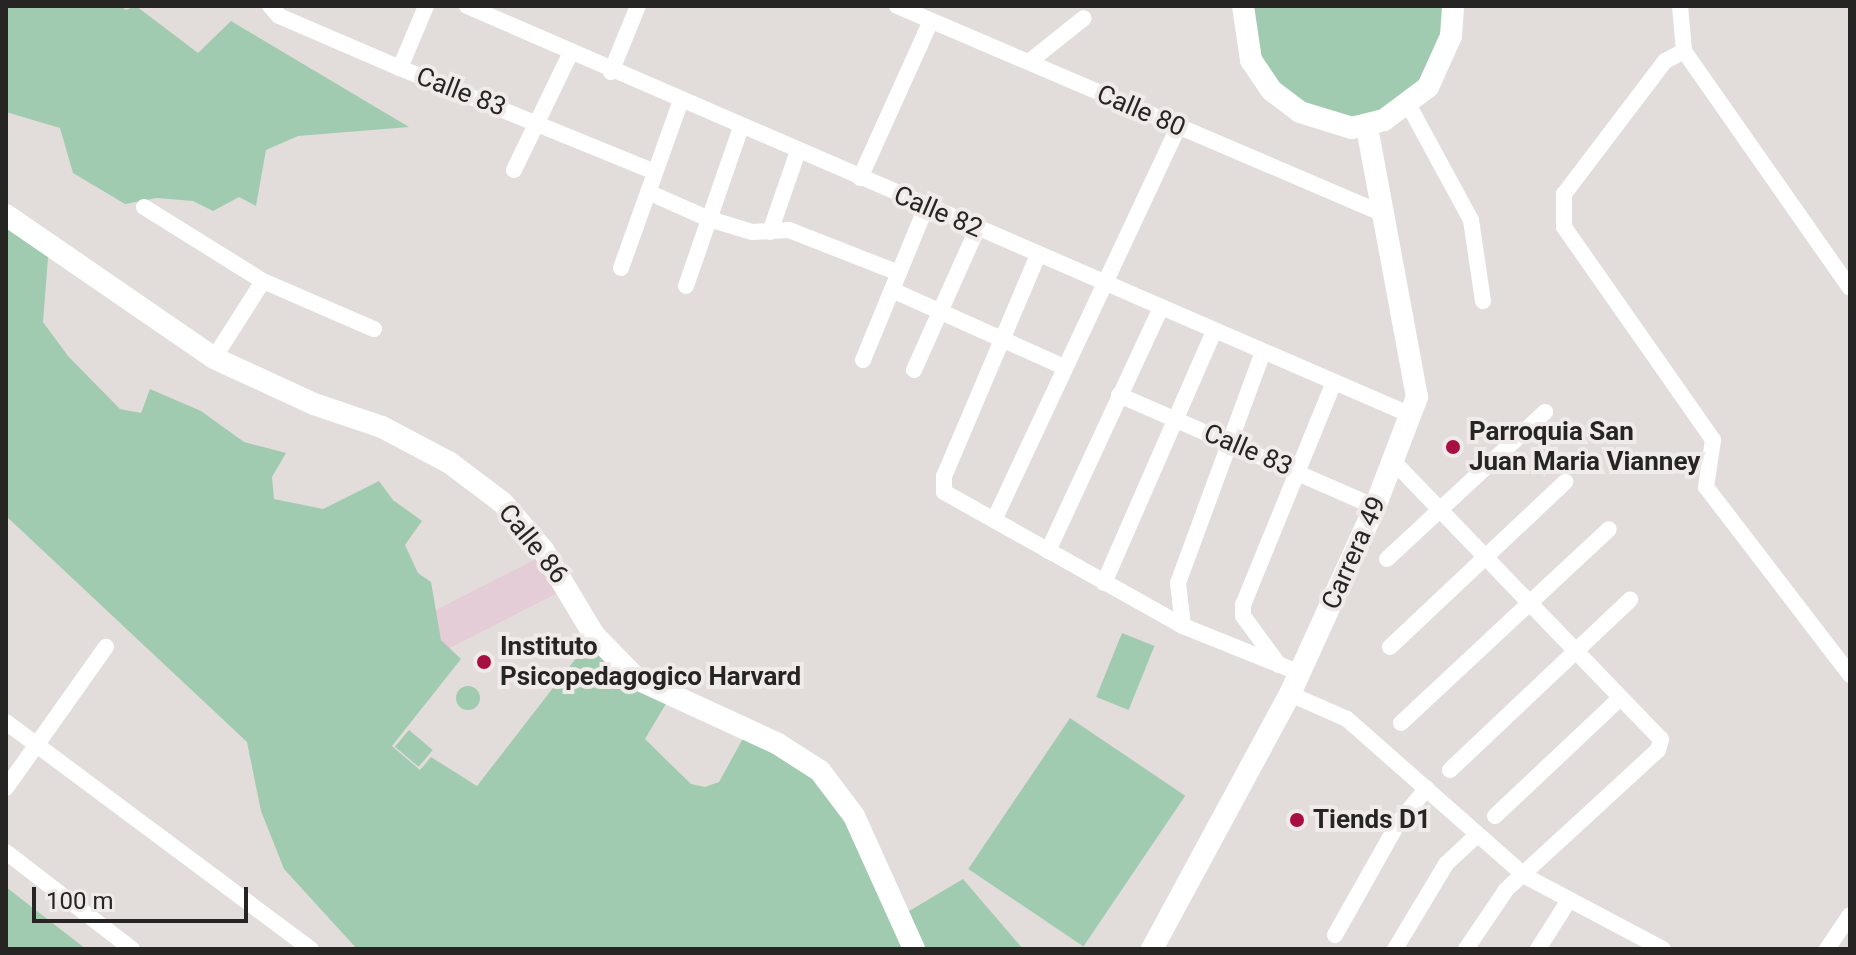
<!DOCTYPE html>
<html>
<head>
<meta charset="utf-8">
<style>
  body { margin:0 }
  #map { position:relative; width:1856px; height:955px; overflow:hidden; background:#e2dddb; font-family:Roboto,sans-serif }
  div>[style] { position:absolute }
  .education>* { inset:0; background:#e5cdd7; transform-origin:0 0 }
  .green>* { inset:0; background:#a1cbb0; transform-origin:0 0 }
  .round { border-radius:50% }
  .minor>* { height:16px; margin:-8px; padding:0 8px; transform-origin:8px; border-radius:8px; background:#fff }
  .major>* { height:22px; margin:-11px; padding:0 11px; transform-origin:11px; border-radius:11px; background:#fff }
  .dots>* { width:22px; height:22px; translate:-50% -50%; box-sizing:border-box; border:4px solid #f0eae8; border-radius:50% }
  span { translate:-50% -50%; white-space:nowrap; text-align:center; line-height:1.15; -webkit-text-stroke:8px #f0eae8; paint-order:stroke }
  .street-label { font-size:26px; color:#272524 }
  .poi-label { font-size:26px; color:#272524; font-weight:700 }
  .left { translate:0 -50%; text-align:left }
  .frame { position:absolute; inset:0; border:8px solid #272524; pointer-events:none }
  .scale { position:absolute; left:32px; top:887px; width:216px; height:36px; box-sizing:border-box; border:4px solid #272524; border-top:0; padding-left:10px; font-size:24px; line-height:28px; white-space:nowrap; color:#272524; -webkit-text-stroke:6px #f0eae8; paint-order:stroke }
</style>
</head>
<body>
<div id="map">
  <div class="education">
    <i style="left:542px;top:556px;width:40px;height:242px;rotate:63deg"></i>
  </div>
  <div class="green">
    <i style="clip-path:polygon(6px 6px,120px 6px,126px 10px,136px 6px,198px 53px,231px 21px,409px 127px,298px 136px,266px 150px,256px 206px,239px 197px,213px 211px,193px 201px,157px 198px,125px 204px,73px 173px,60px 128px,6px 112px)"></i>
    <i style="clip-path:polygon(1243px 6px,1453px 6px,1428px 87px,1367px 126px,1272px 90px)"></i>
    <i style="clip-path:polygon(6px 215px,49px 245px,43px 322px,68px 356px,120px 409px,141px 413px,150px 389px,201px 411px,244px 442px,286px 453px,272px 477px,274px 499px,323px 509px,379px 481px,393px 500px,422px 521px,405px 545px,418px 573px,431px 582px,441px 640px,461px 659px,392px 746px,420px 770px,431px 757px,477px 786px,594px 635px,670px 697px,645px 739px,691px 784px,705px 787px,719px 782px,746px 733px,829px 781px,899px 917px,963px 879px,1023px 949px,357px 949px,284px 869px,261px 811px,247px 742px,6px 516px)"></i>
    <i style="left:1122px;top:633px;width:35px;height:69px;rotate:22deg"></i>
    <i class="round" style="left:456px;top:686px;width:24px;height:24px"></i>
    <i style="left:1070px;top:718px;width:139px;height:182px;rotate:34deg"></i>
    <i style="left:409px;top:730px;width:31px;height:22px;rotate:40deg"></i>
    <i style="clip-path:polygon(6px 887px,86px 949px,6px 949px)"></i>
  </div>
  <div class="minor">
    <i style="left:270px;top:6px;width:13px;rotate:48deg"></i>
    <i style="left:279px;top:16px;width:132px;rotate:23.3deg"></i>
    <i style="left:400px;top:68px;width:275px;rotate:22.2deg"></i>
    <i style="left:467px;top:6px;width:1029px;rotate:23.43deg"></i>
    <i style="left:897px;top:6px;width:532px;rotate:23.14deg"></i>
    <i style="left:1680px;top:6px;width:45px;rotate:84.9deg"></i>
    <i style="left:1684px;top:51px;width:289px;rotate:55deg"></i>
    <i style="left:1684px;top:51px;width:21px;rotate:152deg"></i>
    <i style="left:1665px;top:61px;width:167px;rotate:127.2deg"></i>
    <i style="left:1564px;top:194px;width:33px;rotate:90deg"></i>
    <i style="left:1564px;top:227px;width:260px;rotate:55deg"></i>
    <i style="left:1713px;top:440px;width:48px;rotate:98.5deg"></i>
    <i style="left:1706px;top:487px;width:237px;rotate:52.5deg"></i>
    <i style="left:1029px;top:62px;width:70px;rotate:-38.7deg"></i>
    <i style="left:400px;top:68px;width:67px;rotate:-67.2deg"></i>
    <i style="left:611px;top:72px;width:71px;rotate:-67.8deg"></i>
    <i style="left:1408px;top:104px;width:132px;rotate:61.5deg"></i>
    <i style="left:1471px;top:220px;width:82px;rotate:81.6deg"></i>
    <i style="left:514px;top:170px;width:129px;rotate:-64.2deg"></i>
    <i style="left:860px;top:178px;width:172px;rotate:-65.7deg"></i>
    <i style="left:648px;top:192px;width:67px;rotate:23.9deg"></i>
    <i style="left:709px;top:219px;width:45px;rotate:16.8deg"></i>
    <i style="left:752px;top:232px;width:37px;rotate:-3deg"></i>
    <i style="left:789px;top:230px;width:118px;rotate:21.4deg"></i>
    <i style="left:144px;top:207px;width:140px;rotate:31.9deg"></i>
    <i style="left:263px;top:281px;width:121px;rotate:23.4deg"></i>
    <i style="left:770px;top:232px;width:86px;rotate:-70.9deg"></i>
    <i style="left:1038px;top:255px;width:240px;rotate:113deg"></i>
    <i style="left:944px;top:476px;width:16px;rotate:90deg"></i>
    <i style="left:944px;top:492px;width:274px;rotate:29.3deg"></i>
    <i style="left:1183px;top:626px;width:126px;rotate:21.9deg"></i>
    <i style="left:621px;top:268px;width:178px;rotate:-70.3deg"></i>
    <i style="left:686px;top:286px;width:168px;rotate:-70.9deg"></i>
    <i style="left:892px;top:290px;width:186px;rotate:24.1deg"></i>
    <i style="left:214px;top:358px;width:91px;rotate:-57.5deg"></i>
    <i style="left:863px;top:360px;width:165px;rotate:-67.6deg"></i>
    <i style="left:914px;top:370px;width:154px;rotate:-65.9deg"></i>
    <i style="left:1119px;top:395px;width:279px;rotate:23.6deg"></i>
    <i style="left:1394px;top:462px;width:385px;rotate:46.1deg"></i>
    <i style="left:1661px;top:739px;width:11px;rotate:105deg"></i>
    <i style="left:1658px;top:750px;width:207px;rotate:137.4deg"></i>
    <i style="left:1506px;top:890px;width:71px;rotate:124.1deg"></i>
    <i style="left:995px;top:518px;width:432px;rotate:-64.9deg"></i>
    <i style="left:1048px;top:551px;width:268px;rotate:-65.1deg"></i>
    <i style="left:1387px;top:559px;width:216px;rotate:-42.9deg"></i>
    <i style="left:1104px;top:583px;width:275px;rotate:-66.4deg"></i>
    <i style="left:1183px;top:626px;width:43px;rotate:-96.6deg"></i>
    <i style="left:1178px;top:583px;width:246px;rotate:-69.8deg"></i>
    <i style="left:1390px;top:647px;width:241px;rotate:-43.3deg"></i>
    <i style="left:1279px;top:665px;width:61px;rotate:-126.3deg"></i>
    <i style="left:1243px;top:616px;width:11px;rotate:-90deg"></i>
    <i style="left:1243px;top:605px;width:241px;rotate:-67.8deg"></i>
    <i style="left:1290px;top:694px;width:62px;rotate:23.7deg"></i>
    <i style="left:1347px;top:719px;width:237px;rotate:41.4deg"></i>
    <i style="left:1525px;top:876px;width:156px;rotate:27.9deg"></i>
    <i style="left:6px;top:722px;width:380px;rotate:36.7deg"></i>
    <i style="left:1401px;top:723px;width:284px;rotate:-43deg"></i>
    <i style="left:1450px;top:770px;width:248px;rotate:-43.4deg"></i>
    <i style="left:6px;top:788px;width:173px;rotate:-54.7deg"></i>
    <i style="left:1495px;top:816px;width:172px;rotate:-43.3deg"></i>
    <i style="left:6px;top:852px;width:159px;rotate:37.6deg"></i>
    <i style="left:1335px;top:935px;width:129px;rotate:-60.6deg"></i>
    <i style="left:1398px;top:823px;width:45px;rotate:-50.4deg"></i>
    <i style="left:1395px;top:949px;width:99px;rotate:-59deg"></i>
    <i style="left:1446px;top:864px;width:42px;rotate:-43.1deg"></i>
    <i style="left:1538px;top:949px;width:58px;rotate:-57.7deg"></i>
    <i style="left:1827px;top:949px;width:41px;rotate:-55.9deg"></i>
  </div>
  <div class="major">
    <i style="left:1243px;top:6px;width:55px;rotate:81.6deg"></i>
    <i style="left:1251px;top:60px;width:36px;rotate:56deg"></i>
    <i style="left:1271px;top:90px;width:36px;rotate:37deg"></i>
    <i style="left:1300px;top:112px;width:54px;rotate:17.1deg"></i>
    <i style="left:1352px;top:128px;width:33px;rotate:-14deg"></i>
    <i style="left:1384px;top:120px;width:55px;rotate:-36.9deg"></i>
    <i style="left:1428px;top:87px;width:56px;rotate:-65.7deg"></i>
    <i style="left:1451px;top:36px;width:30px;rotate:-86deg"></i>
    <i style="left:6px;top:215px;width:252px;rotate:34.5deg"></i>
    <i style="left:214px;top:358px;width:110px;rotate:24.7deg"></i>
    <i style="left:314px;top:404px;width:72px;rotate:18.7deg"></i>
    <i style="left:382px;top:427px;width:77px;rotate:27.9deg"></i>
    <i style="left:450px;top:463px;width:66px;rotate:37deg"></i>
    <i style="left:503px;top:503px;width:62px;rotate:49.6deg"></i>
    <i style="left:543px;top:550px;width:99px;rotate:59deg"></i>
    <i style="left:594px;top:635px;width:62px;rotate:45.7deg"></i>
    <i style="left:637px;top:679px;width:155px;rotate:24.7deg"></i>
    <i style="left:778px;top:744px;width:50px;rotate:32.7deg"></i>
    <i style="left:820px;top:771px;width:56px;rotate:52.9deg"></i>
    <i style="left:854px;top:816px;width:146px;rotate:65.7deg"></i>
    <i style="left:1152px;top:949px;width:290px;rotate:-61.6deg"></i>
    <i style="left:1290px;top:694px;width:205px;rotate:-65.6deg"></i>
    <i style="left:1375px;top:507px;width:118px;rotate:-69.1deg"></i>
    <i style="left:1417px;top:397px;width:276px;rotate:-100.5deg"></i>
  </div>
  <div class="dots">
    <i style="left:1453px;top:447px;background:#a70f42"></i>
    <i style="left:484px;top:662px;background:#a70f42"></i>
    <i style="left:1297px;top:820px;background:#a70f42"></i>
  </div>
  <div class="street-label">
    <span style="left:461px;top:92px;rotate:21deg">Calle 83</span>
    <span style="left:1141px;top:111px;rotate:23deg">Calle 80</span>
    <span style="left:938px;top:212px;rotate:23deg">Calle 82</span>
    <span style="left:1248px;top:450px;rotate:23deg">Calle 83</span>
    <span style="left:533px;top:544px;rotate:51deg">Calle 86</span>
    <span style="left:1354px;top:553px;rotate:-66deg">Carrera 49</span>
  </div>
  <div class="poi-label">
    <span class="left" style="left:1469px;top:447px">Parroquia San<br>Juan Maria Vianney</span>
    <span class="left" style="left:500px;top:662px">Instituto<br>Psicopedagogico Harvard</span>
    <span class="left" style="left:1313px;top:820px">Tiends D1</span>
  </div>
  <div class="frame"></div>
  <div class="scale">100 m</div>
</div>
</body>
</html>
